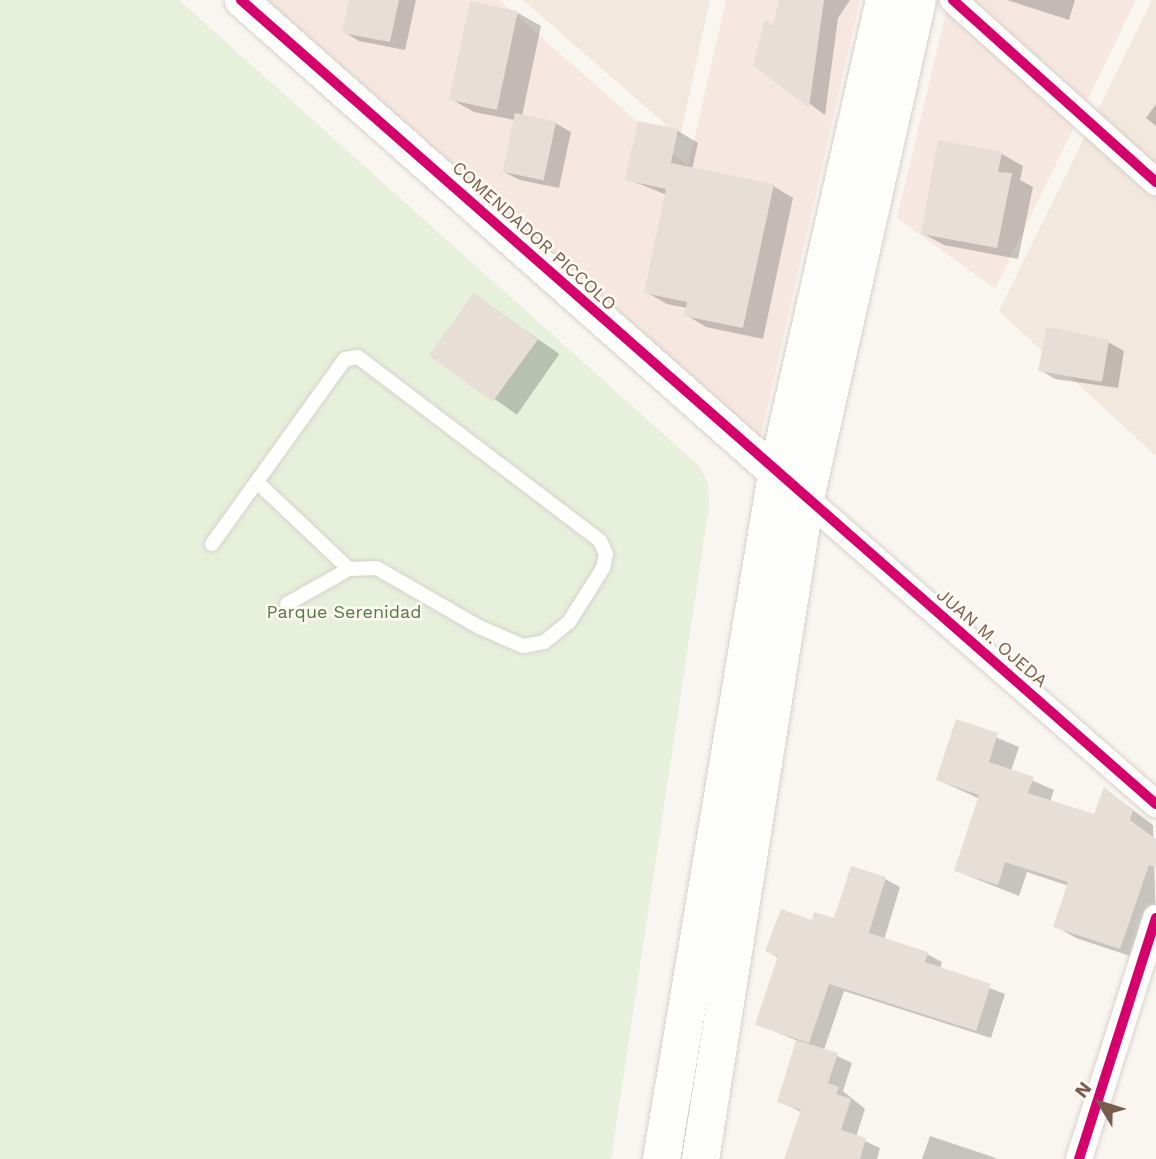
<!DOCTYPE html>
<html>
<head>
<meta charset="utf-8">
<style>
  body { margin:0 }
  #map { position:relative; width:1156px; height:1159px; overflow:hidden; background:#f9f5f0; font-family:"Work Sans",sans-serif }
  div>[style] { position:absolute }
  .residential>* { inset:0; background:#f2e8de }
  .commercial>* { inset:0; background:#f6e8e1 }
  .green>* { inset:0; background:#e7f0db }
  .shadow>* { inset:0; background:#0003; transform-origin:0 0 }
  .building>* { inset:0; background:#e6ded7; transform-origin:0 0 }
  .roads { filter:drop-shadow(0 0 2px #d7d1cb) drop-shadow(0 0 2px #d7d1cb) }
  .service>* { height:14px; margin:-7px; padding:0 7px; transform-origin:7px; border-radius:7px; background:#fefefd }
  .minor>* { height:26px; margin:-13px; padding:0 13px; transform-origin:13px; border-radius:13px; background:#fefefd }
  .tertiary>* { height:33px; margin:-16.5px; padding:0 16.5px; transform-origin:16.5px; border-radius:16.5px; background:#fefefd }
  .secondary>* { height:37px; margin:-18.5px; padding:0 18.5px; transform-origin:18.5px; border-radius:18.5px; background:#fefefd }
  .cycleway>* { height:10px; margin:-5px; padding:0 5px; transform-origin:5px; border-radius:5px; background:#d6006c }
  span { translate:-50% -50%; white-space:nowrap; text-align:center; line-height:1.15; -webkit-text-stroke:5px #fffaf3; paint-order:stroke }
  .street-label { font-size:18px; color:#7a5c4d }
  .park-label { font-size:18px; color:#537a41 }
  .north { position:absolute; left:1065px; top:1068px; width:70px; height:70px; -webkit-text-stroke:5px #fffaf3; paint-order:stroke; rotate:308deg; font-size:19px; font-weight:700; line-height:28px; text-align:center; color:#7a5c4d }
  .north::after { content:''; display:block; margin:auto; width:24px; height:32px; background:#7a5c4d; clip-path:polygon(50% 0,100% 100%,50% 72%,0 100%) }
</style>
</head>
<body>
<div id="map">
  <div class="residential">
    <i style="clip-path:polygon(523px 0,710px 0,680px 137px)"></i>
    <i style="clip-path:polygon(1152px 0,1156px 0,1156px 456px,999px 311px)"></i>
  </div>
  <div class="commercial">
    <i style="clip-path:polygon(247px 0,499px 0,688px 166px,726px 0,860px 0,757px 453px)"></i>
    <i style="clip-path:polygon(949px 0,1136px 0,995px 289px,897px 218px)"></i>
  </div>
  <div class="green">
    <i style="clip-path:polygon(0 0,179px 0,699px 466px,708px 483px,709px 506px,611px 1159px,0 1159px)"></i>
  </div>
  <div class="shadow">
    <i style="clip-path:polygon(351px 0,416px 0,405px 50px,359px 41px,344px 32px)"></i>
    <i style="clip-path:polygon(780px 0,850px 0,838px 18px,825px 115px,755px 64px,774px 28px)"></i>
    <i style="clip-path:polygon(1007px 0,1075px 0,1069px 20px)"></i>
    <i style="clip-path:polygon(471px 3px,518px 13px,541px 26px,522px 116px,555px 123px,571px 132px,559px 188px,520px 180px,504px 172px,515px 120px,474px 112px,451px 99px)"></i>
    <i style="clip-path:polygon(1156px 104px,1156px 126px,1146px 118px)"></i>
    <i style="clip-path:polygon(639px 123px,678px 131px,698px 143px,692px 169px,773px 186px,793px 198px,763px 339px,706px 327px,686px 315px,687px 308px,667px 304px,646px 292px,667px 195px,627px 179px)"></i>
    <i style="clip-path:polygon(1002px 154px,1023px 166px,1020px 180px,1033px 187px,1018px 259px,944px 245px,922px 233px)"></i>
    <i style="left:475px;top:295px;width:103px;height:74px;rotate:35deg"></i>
    <i style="clip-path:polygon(1108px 342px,1124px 351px,1118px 388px,1055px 379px,1040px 370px)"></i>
    <i style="clip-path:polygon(957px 721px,1019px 747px,1011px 771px,1054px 790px,1050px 802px,1095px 817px,1105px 789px,1153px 825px,1156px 921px,1142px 960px,1076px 938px,1055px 926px,1069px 886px,1027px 872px,1019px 896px,956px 871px,980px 799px,938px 780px)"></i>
    <i style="clip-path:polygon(885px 879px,900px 887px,884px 940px,927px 954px,942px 962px,940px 969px,1005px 994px,991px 1038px,844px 991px,824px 1050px,852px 1063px,843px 1091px,865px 1109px,856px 1137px,880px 1148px,877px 1159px,786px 1159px,801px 1112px,779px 1101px,798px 1041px,757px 1024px,779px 958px,767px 951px,813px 922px,836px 920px)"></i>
    <i style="clip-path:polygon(930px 1136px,993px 1157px,997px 1159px,922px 1159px)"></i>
  </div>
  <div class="building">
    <i style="clip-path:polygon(349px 0,399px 0,390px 42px,342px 33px)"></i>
    <i style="clip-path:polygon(779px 0,824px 0,809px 108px,753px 65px,765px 20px,773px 26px)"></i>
    <i style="left:470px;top:1px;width:49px;height:101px;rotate:12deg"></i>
    <i style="left:515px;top:113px;width:42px;height:60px;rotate:12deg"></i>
    <i style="clip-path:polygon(638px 121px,678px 129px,671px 163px,774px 184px,743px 328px,684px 316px,687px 302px,644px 293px,666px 189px,625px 180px)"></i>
    <i style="clip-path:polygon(938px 140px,1002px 152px,998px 172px,1012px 173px,997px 248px,921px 234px)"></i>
    <i style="left:474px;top:293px;width:79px;height:77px;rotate:36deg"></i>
    <i style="clip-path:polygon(1055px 328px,1109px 340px,1102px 382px,1038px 371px,1046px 329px)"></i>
    <i style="clip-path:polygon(956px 719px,998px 733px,989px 762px,1034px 777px,1028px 793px,1094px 814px,1104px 787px,1133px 811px,1130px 820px,1156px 839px,1156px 868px,1149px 865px,1120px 949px,1053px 927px,1068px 882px,1005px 862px,998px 885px,954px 871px,979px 795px,936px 780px)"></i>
    <i style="clip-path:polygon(851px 866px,886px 877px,869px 933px,928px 952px,925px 962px,991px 984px,976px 1031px,829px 984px,809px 1043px,755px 1025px,778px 956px,765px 951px,781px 909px,812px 920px,814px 912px,834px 918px)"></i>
    <i style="clip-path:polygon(796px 1040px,838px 1053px,828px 1083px,839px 1087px,836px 1094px,851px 1099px,841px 1130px,866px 1138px,860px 1159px,784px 1159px,801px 1110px,777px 1102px)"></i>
  </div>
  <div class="roads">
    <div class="service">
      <i style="left:257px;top:482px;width:127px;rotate:43.4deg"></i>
      <i style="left:212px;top:544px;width:228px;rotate:-54.3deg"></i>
      <i style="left:345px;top:359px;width:13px;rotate:-9deg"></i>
      <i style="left:358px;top:357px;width:304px;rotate:37.2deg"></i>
      <i style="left:600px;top:541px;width:14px;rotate:65deg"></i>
      <i style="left:606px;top:554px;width:14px;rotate:102deg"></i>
      <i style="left:603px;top:568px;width:64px;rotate:122.2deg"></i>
      <i style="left:569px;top:622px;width:32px;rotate:141deg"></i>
      <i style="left:544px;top:642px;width:21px;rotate:169deg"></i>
      <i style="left:523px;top:646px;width:48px;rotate:-156.6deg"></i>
      <i style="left:479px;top:627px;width:118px;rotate:-150deg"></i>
      <i style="left:377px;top:568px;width:28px;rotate:178deg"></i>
      <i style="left:349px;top:569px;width:71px;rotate:150.6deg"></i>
    </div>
    <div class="minor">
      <i style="left:953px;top:0;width:273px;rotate:41.9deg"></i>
      <i style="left:805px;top:498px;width:466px;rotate:41.1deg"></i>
      <i style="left:1079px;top:1159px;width:253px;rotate:-72.3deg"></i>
    </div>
    <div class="tertiary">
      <i style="left:241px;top:0;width:738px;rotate:41.49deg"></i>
    </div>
    <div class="secondary">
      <i style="left:661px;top:1159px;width:694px;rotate:-80.46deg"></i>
      <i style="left:776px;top:475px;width:487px;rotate:-77.2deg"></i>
      <i style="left:700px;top:1159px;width:669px;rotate:-80.97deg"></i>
      <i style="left:805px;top:498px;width:510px;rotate:-77.33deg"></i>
    </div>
  </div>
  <div class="cycleway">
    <i style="left:241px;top:0;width:1218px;rotate:41.31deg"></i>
    <i style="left:953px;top:0;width:273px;rotate:41.9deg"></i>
    <i style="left:1079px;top:1159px;width:253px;rotate:-72.3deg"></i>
  </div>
  <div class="street-label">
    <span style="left:534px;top:236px;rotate:42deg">COMENDADOR PICCOLO</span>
    <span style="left:992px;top:638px;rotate:41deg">JUAN M. OJEDA</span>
  </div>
  <div class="park-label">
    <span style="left:344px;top:612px">Parque Serenidad</span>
  </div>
  <div class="north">N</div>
</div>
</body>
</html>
